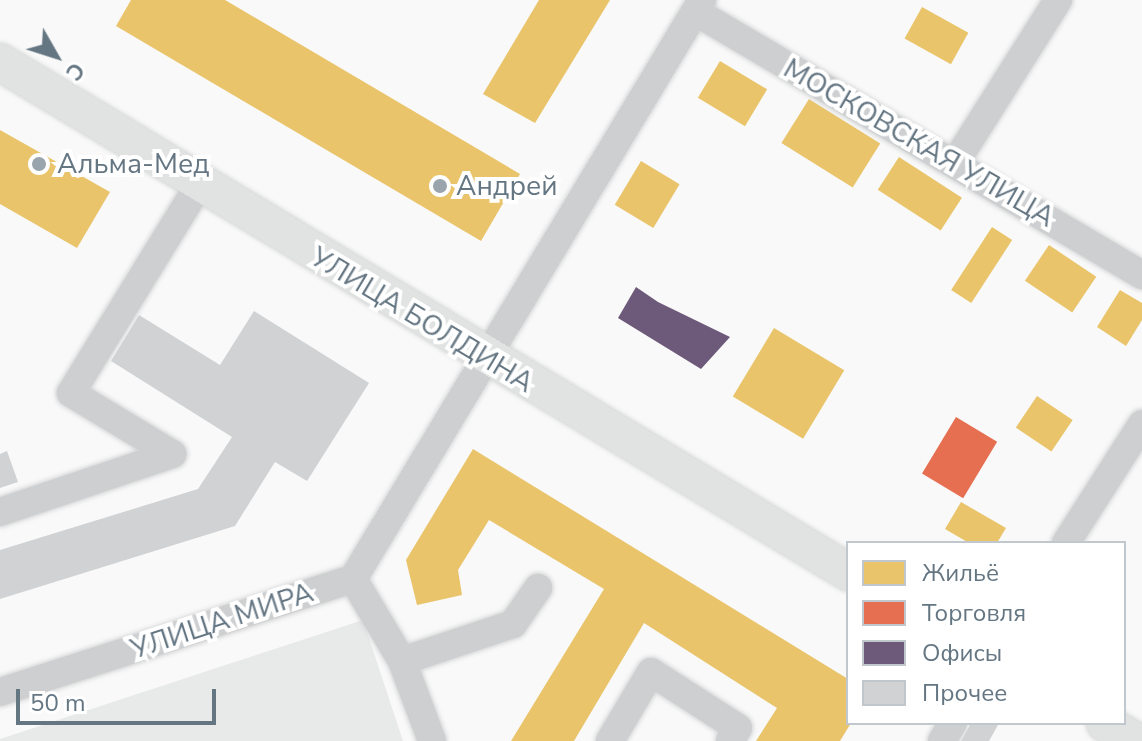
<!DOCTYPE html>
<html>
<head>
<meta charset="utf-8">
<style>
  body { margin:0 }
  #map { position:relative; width:1142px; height:741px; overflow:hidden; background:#f9f9f9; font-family:"Nunito Sans",sans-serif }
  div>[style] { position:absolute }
  .built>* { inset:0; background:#e8e9e9 }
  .homes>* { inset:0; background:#e9c46a; transform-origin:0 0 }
  .shops>* { inset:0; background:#e76f51; transform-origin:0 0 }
  .offices>* { inset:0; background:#6d597a }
  .building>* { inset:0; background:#d0d2d3 }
  .roads { filter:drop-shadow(0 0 2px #d5d6d7) drop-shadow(0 0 2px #d5d6d7) }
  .minor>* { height:28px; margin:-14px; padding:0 14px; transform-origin:14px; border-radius:14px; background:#cecfd0 }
  .major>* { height:36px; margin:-18px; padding:0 18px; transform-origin:18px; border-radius:18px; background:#e1e2e2 }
  .dots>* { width:22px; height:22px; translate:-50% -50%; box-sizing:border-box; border:4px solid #fff; border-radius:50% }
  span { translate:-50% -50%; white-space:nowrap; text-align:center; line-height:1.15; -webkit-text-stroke:8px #fff; paint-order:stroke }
  .street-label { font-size:28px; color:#657683 }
  .poi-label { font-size:28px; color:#657683 }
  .left { translate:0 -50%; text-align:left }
  .legend { position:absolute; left:846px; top:541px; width:280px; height:184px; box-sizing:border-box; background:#fff; border:2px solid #c1c8cd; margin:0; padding:10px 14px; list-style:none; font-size:24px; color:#657683 }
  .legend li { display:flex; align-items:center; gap:16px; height:40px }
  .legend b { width:40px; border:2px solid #c1c8cd }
  .north { position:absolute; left:16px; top:16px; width:80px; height:80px; -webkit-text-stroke:6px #fff; paint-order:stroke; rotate:129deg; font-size:22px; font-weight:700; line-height:32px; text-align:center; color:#657683 }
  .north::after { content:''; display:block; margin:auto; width:28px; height:36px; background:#657683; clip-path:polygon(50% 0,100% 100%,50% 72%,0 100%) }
  .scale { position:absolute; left:16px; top:689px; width:200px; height:36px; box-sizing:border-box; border:4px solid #657683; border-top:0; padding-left:10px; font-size:24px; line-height:28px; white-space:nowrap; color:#657683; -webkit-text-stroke:6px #fff; paint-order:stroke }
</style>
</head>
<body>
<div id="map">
  <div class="built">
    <i style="clip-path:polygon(363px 620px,403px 741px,0 741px,0 739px)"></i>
  </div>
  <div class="homes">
    <i style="clip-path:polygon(131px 0,225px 0,520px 174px,481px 241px,116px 26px)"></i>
    <i style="clip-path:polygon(539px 0,610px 0,535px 123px,483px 94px)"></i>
    <i style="left:922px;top:7px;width:53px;height:36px;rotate:29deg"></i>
    <i style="left:720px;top:61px;width:55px;height:43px;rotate:31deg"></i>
    <i style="left:809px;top:99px;width:84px;height:52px;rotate:32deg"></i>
    <i style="clip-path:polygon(0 130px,110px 192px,77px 248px,0 204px)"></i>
    <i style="left:899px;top:157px;width:75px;height:39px;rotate:33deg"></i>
    <i style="left:641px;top:161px;width:45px;height:51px;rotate:31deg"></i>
    <i style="left:992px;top:227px;width:24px;height:75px;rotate:33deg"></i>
    <i style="left:1049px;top:245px;width:57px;height:43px;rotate:34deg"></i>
    <i style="clip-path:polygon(1120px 290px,1142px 303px,1142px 320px,1126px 346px,1097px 327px)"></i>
    <i style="left:774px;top:328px;width:82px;height:80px;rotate:31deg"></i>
    <i style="left:1037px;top:396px;width:43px;height:38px;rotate:34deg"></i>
    <i style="clip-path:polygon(473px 449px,848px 679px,851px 723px,840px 741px,756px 741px,777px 708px,644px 623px,574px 741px,511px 741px,604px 589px,489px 520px,458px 570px,462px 595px,417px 605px,406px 560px)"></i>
    <i style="clip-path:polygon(961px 502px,1006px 528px,997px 543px,969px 543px,945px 529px)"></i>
  </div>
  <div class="shops">
    <i style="left:956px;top:417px;width:48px;height:66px;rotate:31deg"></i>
  </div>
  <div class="offices">
    <i style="clip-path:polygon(636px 287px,658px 302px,730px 337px,701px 369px,618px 318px)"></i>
  </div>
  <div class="building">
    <i style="clip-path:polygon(254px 311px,369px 383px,307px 481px,275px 462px,235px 526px,0 599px,0 550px,198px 489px,232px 437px,111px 361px,139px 315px,220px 365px)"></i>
    <i style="clip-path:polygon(7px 451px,18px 482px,0 488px,0 454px)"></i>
    <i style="clip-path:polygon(971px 723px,995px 723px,998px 725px,989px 741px,961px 741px)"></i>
  </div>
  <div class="roads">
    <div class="minor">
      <i style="left:696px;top:12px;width:518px;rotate:30.53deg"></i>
      <i style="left:955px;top:163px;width:193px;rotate:-57.7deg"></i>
      <i style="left:0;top:512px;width:182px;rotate:-18.6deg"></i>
      <i style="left:172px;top:454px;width:118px;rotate:-148.9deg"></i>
      <i style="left:71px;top:393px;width:244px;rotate:-58.4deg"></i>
      <i style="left:1066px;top:543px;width:141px;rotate:-57.4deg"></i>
      <i style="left:353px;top:579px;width:676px;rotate:-58.92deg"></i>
      <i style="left:353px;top:579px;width:96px;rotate:59.1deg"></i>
      <i style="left:402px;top:661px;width:85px;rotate:69.4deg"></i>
      <i style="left:402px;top:661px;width:117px;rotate:-18.4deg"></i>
      <i style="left:513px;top:624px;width:44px;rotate:-55.2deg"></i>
      <i style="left:0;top:692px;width:371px;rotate:-17.8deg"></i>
      <i style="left:610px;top:741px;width:80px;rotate:-59.3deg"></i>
      <i style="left:651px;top:672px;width:103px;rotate:32.8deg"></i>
      <i style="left:738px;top:728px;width:15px;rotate:122deg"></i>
      <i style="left:942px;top:741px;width:21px;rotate:-59deg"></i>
    </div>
    <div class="major">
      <i style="left:0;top:62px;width:990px;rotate:31.02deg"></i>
      <i style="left:1105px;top:723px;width:35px;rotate:31deg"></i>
    </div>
  </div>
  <div class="dots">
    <i style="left:39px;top:164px;background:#99a4ac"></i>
    <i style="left:440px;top:186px;background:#99a4ac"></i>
  </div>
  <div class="street-label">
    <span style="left:919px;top:143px;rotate:30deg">МОСКОВСКАЯ УЛИЦА</span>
    <span style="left:422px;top:320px;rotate:31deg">УЛИЦА БОЛДИНА</span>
    <span style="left:222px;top:621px;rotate:-18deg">УЛИЦА МИРА</span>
  </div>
  <div class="poi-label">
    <span class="left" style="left:57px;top:164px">Альма-Мед</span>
    <span class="left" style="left:456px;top:186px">Андрей</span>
  </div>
  <ul class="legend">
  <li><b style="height:22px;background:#e9c46a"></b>Жильё</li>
  <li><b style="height:22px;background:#e76f51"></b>Торговля</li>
  <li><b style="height:22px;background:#6d597a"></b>Офисы</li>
  <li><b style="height:22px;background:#d0d2d3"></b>Прочее</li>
  </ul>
  <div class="north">С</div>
  <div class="scale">50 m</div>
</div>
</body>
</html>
